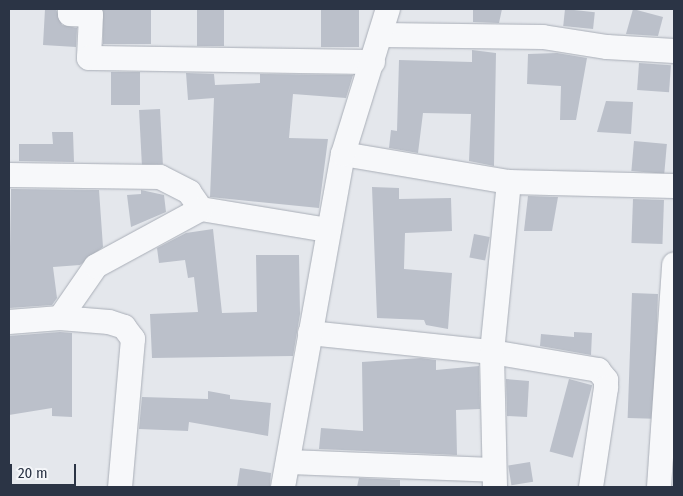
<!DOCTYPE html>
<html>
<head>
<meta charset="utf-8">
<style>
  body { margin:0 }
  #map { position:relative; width:683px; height:496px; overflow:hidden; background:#e4e7ec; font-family:"Fira Sans Condensed",sans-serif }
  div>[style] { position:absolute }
  .building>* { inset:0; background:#bbc0ca; transform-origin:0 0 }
  .roads { filter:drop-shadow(0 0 1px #a9aeb7) drop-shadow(0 0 1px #a9aeb7) }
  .street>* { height:24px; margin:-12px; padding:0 12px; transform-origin:12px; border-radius:12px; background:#f7f8fa }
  span { translate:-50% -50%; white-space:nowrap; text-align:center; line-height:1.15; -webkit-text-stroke:4px #f4f6f9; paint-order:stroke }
  .frame { position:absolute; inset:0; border:10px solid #2b3445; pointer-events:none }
  .scale { position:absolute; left:10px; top:464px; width:66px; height:22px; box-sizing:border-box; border:2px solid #2b3445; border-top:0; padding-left:6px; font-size:15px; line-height:18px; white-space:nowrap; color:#2b3445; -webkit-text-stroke:4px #f4f6f9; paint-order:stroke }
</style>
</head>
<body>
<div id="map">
  <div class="building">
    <i style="clip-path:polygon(45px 9px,56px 9px,62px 25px,77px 28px,76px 47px,43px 45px)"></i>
    <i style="left:103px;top:9px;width:48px;height:35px"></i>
    <i style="left:197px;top:9px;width:27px;height:37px"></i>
    <i style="left:321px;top:9px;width:38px;height:38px"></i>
    <i style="clip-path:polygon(473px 9px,502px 9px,499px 23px,473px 22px)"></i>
    <i style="left:565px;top:9px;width:30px;height:17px;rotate:6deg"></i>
    <i style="clip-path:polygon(633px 9px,663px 17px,658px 36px,626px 34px)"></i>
    <i style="clip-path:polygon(472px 50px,496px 53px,494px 166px,469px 161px,471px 114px,423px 113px,418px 153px,389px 148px,391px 130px,397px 131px,399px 60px,472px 62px)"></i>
    <i style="clip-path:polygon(557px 53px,587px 58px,576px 120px,560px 120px,561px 86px,527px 84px,528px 54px)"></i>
    <i style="left:639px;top:63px;width:32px;height:27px;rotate:4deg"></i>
    <i style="left:111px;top:72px;width:29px;height:33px"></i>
    <i style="clip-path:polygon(186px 73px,214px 74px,215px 85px,260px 83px,260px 74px,353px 75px,346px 98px,293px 94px,289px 138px,328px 139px,319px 208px,210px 197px,214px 98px,188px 100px)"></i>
    <i style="clip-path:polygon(606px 101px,633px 102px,631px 134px,597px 132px)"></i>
    <i style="left:160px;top:109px;width:55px;height:21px;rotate:87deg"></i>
    <i style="clip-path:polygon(52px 132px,73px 132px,74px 162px,19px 161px,19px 144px,53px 144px)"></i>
    <i style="left:634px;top:141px;width:33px;height:30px;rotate:5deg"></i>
    <i style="clip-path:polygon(372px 187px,399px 188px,399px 199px,451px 198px,452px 231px,405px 233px,404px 269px,452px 273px,448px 329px,426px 325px,424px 320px,377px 318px)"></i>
    <i style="clip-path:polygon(11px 189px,99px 190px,103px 247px,80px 265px,53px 267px,57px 298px,52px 305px,9px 308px)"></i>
    <i style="clip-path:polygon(141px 190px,164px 195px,166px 212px,131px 227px,127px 195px,141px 194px)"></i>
    <i style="clip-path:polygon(528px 196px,558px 197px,552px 231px,524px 231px)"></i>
    <i style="left:633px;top:199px;width:31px;height:44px;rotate:2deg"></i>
    <i style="clip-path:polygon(213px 229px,222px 313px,257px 312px,256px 255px,299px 255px,300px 314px,293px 356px,152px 358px,150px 314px,198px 312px,194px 277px,188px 278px,185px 260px,159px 263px,157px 248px,186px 233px)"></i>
    <i style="left:474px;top:234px;width:16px;height:24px;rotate:11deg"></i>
    <i style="left:632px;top:293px;width:26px;height:125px;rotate:2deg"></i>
    <i style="clip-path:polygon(60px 332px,72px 333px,72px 417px,52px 416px,52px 408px,9px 415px,9px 336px)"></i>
    <i style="clip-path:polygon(574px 332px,592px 333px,591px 355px,540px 346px,541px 334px,574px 337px)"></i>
    <i style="clip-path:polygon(421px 358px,436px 360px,436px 370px,479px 366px,480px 409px,456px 410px,457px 455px,319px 449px,321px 428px,363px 431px,362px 362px)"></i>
    <i style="clip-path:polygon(506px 379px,529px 381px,527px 417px,507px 416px)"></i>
    <i style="left:569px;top:379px;width:24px;height:75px;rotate:15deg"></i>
    <i style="clip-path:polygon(208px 391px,230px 395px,230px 399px,271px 403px,268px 436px,189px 422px,188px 431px,139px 429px,142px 397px,208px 399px)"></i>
    <i style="left:530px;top:462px;width:20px;height:22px;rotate:81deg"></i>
    <i style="clip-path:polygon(240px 468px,271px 473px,270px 487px,237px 487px)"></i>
    <i style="clip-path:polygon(359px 478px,400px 480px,400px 487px,357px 487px)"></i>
  </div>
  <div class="roads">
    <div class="street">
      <i style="left:70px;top:9px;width:5px;rotate:90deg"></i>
      <i style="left:70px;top:14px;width:21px;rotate:3deg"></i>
      <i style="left:91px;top:15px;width:43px;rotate:92.7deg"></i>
      <i style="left:89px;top:58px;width:284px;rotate:0.8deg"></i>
      <i style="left:381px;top:35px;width:162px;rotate:0.7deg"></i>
      <i style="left:543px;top:37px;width:65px;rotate:8.9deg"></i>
      <i style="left:607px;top:47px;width:67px;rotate:3.4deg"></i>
      <i style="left:343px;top:154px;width:168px;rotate:9.6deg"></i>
      <i style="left:509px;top:182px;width:165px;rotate:1.4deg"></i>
      <i style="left:9px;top:175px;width:151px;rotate:0.8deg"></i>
      <i style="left:160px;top:177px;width:33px;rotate:27deg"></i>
      <i style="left:189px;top:192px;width:21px;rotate:55deg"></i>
      <i style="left:201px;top:209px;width:129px;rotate:9.4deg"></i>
      <i style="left:60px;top:318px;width:49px;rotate:4.7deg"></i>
      <i style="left:109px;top:322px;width:16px;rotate:18deg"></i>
      <i style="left:124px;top:327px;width:15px;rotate:53deg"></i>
      <i style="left:133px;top:339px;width:149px;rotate:95deg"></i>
      <i style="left:9px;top:322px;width:51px;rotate:-4.5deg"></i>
      <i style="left:60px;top:318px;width:63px;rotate:-55.3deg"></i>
      <i style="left:96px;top:266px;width:119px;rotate:-28.5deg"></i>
      <i style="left:310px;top:333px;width:183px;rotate:6deg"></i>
      <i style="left:492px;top:352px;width:108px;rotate:9.6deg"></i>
      <i style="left:598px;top:370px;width:13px;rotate:51deg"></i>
      <i style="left:606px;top:380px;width:8px;rotate:90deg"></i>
      <i style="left:606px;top:388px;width:100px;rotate:98.6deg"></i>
      <i style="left:288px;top:462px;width:206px;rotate:2.2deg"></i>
      <i style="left:283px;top:487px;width:338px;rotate:-79.8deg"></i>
      <i style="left:343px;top:154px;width:152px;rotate:-72.8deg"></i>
      <i style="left:495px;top:487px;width:135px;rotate:-91.3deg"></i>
      <i style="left:492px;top:352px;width:171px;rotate:-84.3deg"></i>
      <i style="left:659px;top:487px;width:223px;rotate:-86.1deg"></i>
    </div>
  </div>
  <div class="frame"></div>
  <div class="scale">20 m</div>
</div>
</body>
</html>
